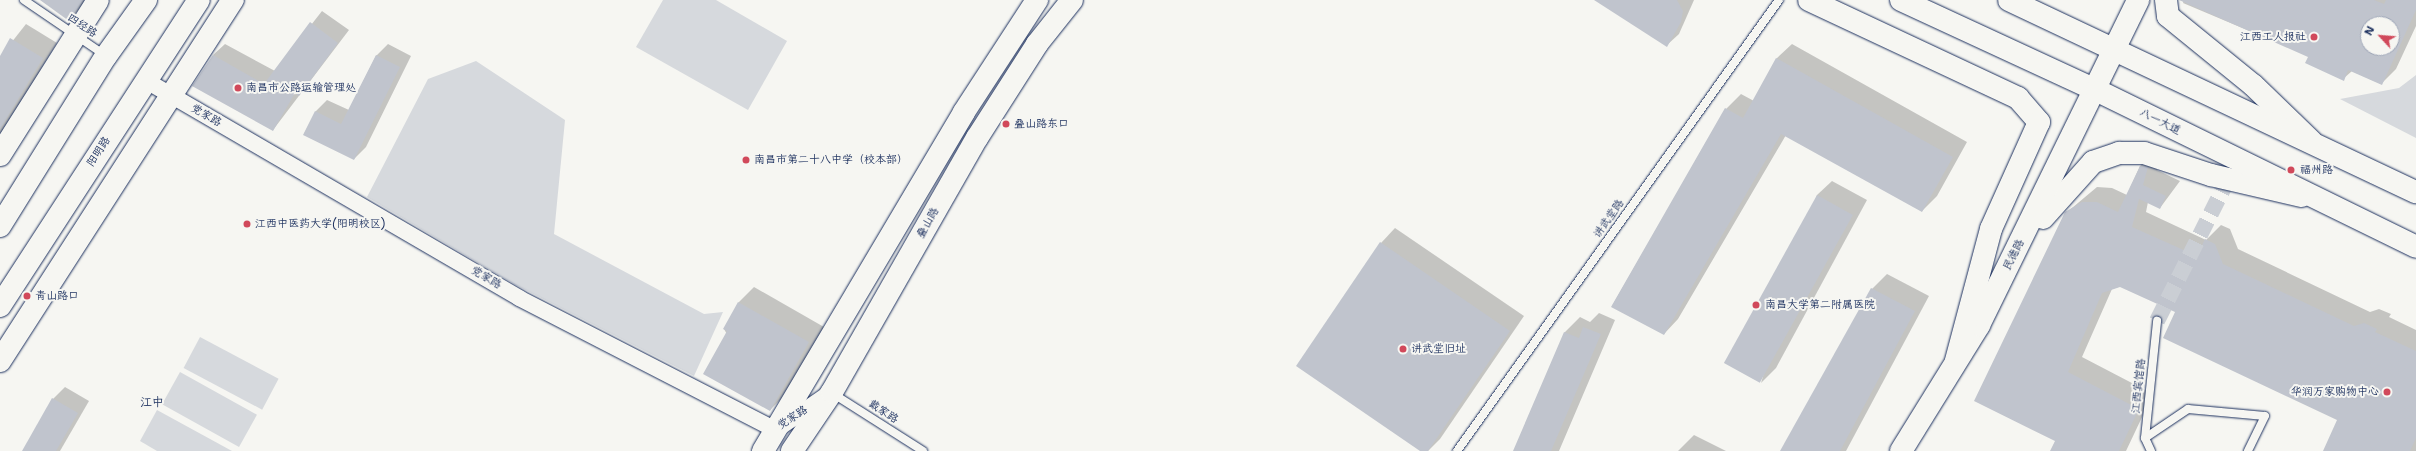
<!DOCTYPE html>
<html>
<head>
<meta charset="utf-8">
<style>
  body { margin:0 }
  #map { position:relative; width:2416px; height:451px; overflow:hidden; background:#f6f6f2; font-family:"Shantell Sans","LXGW WenKai TC",sans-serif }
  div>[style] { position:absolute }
  .green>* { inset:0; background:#d6d9dd; transform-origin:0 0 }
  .shadow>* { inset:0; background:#0003 }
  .building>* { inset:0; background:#c0c4cd; transform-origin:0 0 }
  .street-tunnel>* { height:16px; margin-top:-8px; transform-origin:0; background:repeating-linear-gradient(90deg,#caced4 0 16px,transparent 0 24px) }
  .roads { filter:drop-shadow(0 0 1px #1b2f5e) drop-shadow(0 0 1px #1b2f5e) }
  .lane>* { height:8px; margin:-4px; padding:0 4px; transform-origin:4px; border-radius:4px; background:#f6f6f2 }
  .street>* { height:16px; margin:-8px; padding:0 8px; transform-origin:8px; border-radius:8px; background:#f6f6f2 }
  .secondary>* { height:22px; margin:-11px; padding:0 11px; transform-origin:11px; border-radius:11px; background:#f6f6f2 }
  .primary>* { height:22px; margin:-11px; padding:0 11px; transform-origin:11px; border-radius:11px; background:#f6f6f2 }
  .highway>* { height:22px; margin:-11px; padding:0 11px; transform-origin:11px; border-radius:11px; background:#f6f6f2 }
  .dots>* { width:11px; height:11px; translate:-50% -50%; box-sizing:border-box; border:2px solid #f6f6f2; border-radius:50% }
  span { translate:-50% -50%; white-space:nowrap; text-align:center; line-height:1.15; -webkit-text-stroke:4px #f6f6f2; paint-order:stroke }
  .street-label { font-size:11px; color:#1b2f5e }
  .poi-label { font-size:11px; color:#1b2f5e }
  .right { translate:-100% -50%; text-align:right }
  .left { translate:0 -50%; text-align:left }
  .neighbourhood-label { font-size:12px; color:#1b2f5e }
  .north { position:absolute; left:2360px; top:16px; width:40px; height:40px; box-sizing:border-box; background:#f6f6f2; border:1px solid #9ea6b7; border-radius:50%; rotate:296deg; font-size:11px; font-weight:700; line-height:16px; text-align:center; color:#1b2f5e }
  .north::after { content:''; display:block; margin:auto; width:14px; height:18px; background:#d1495b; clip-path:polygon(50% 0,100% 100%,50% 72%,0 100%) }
</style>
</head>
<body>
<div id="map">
  <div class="green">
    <i style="clip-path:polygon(663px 0,716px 0,787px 41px,748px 110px,636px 47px)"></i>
    <i style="clip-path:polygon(476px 61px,565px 120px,554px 234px,704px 314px,723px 312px,694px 376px,516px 285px,367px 197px,428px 79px)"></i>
    <i style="clip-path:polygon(2416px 75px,2416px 138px,2340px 99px,2399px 88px)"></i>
    <i style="left:200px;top:337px;width:89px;height:35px;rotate:28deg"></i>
    <i style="left:180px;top:372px;width:88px;height:37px;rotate:29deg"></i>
    <i style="clip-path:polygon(157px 410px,232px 451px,157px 451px,140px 441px)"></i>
  </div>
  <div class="shadow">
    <i style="clip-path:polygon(41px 0,88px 0,69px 20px)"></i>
    <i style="clip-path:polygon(1596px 0,1694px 0,1679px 34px,1667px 45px)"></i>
    <i style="clip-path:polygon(evenodd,2184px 0,2416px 0,2416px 26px,2396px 69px,2381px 84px,2352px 71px,2343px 79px,2309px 56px,2183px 3px,2184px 0,2368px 24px,2392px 24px,2392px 48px,2368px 48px,2368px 24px)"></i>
    <i style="clip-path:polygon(322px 11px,349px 30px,273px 130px,213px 55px,225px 44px,275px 71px)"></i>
    <i style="clip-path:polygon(26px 24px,57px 43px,0 137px,0 57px)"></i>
    <i style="clip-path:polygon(388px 44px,411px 56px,366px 147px,354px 159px,304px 134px,316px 111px,327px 100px,349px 110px,376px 56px)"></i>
    <i style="clip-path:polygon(1792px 44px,1967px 142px,1937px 196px,1922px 211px,1786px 135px,1678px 319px,1664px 334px,1612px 306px,1726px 109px,1741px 94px,1754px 101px,1777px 58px)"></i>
    <i style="clip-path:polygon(2155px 151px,2162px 153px,2157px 170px,2180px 181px,2160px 208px,2148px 202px,2146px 212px,2206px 240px,2221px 225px,2230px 229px,2238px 249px,2370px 312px,2379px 309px,2391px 314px,2389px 317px,2416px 330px,2416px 451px,2324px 451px,2338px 420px,2176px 311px,2121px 286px,2112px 289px,2082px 357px,2153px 394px,2126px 451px,2051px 451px,2056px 440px,2066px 213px,2097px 187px,2112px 188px,2127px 195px,2140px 166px)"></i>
    <i style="clip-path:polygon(1832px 181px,1867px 200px,1776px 368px,1761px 383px,1817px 195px)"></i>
    <i style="clip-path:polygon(1395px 228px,1524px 316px,1440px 439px,1428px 451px,1422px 451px,1381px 243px)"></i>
    <i style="clip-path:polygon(1887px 274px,1929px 296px,1846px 451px,1782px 451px,1872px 289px)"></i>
    <i style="clip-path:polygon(754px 287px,824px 327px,785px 395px,770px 410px,724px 329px,739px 302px)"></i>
    <i style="clip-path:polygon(1599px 313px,1615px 320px,1559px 451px,1514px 451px,1565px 332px,1580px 317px,1590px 322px)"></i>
    <i style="clip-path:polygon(65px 387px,89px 401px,60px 451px,23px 451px,53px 399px)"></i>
    <i style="clip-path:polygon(1694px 435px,1726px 451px,1678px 451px)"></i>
  </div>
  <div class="building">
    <i style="clip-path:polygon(40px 0,83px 0,69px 21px)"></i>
    <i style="clip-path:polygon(1594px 0,1677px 0,1683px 11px,1681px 22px,1667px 47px)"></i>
    <i style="clip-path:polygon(evenodd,2179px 0,2374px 0,2384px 4px,2386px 0,2416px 0,2416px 10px,2382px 85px,2348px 70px,2344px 81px,2305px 63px,2308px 57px,2179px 0,2368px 24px,2392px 24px,2392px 48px,2368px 48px,2368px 24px)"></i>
    <i style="clip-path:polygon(310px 22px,338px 43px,299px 96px,295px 93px,273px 131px,192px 86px,213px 55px,264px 84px)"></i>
    <i style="clip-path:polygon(10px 38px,43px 58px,0 129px,0 56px)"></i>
    <i style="clip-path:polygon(376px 55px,400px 67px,354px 160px,303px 135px,315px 111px,341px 124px)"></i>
    <i style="clip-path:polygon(1776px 58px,1953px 157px,1922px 212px,1781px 134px,1664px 335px,1611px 307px,1725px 108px,1743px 118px)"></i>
    <i style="clip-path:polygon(2140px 166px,2148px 167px,2143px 185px,2166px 196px,2160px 209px,2139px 199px,2132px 227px,2197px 256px,2205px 239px,2215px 244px,2223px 264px,2354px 326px,2364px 323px,2377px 329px,2375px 332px,2416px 351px,2416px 438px,2410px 451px,2323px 451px,2337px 420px,2163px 338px,2175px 312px,2120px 287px,2102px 293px,2068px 372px,2139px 409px,2119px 451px,2050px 451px,2055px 441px,1974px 401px,2065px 212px,2082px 202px,2097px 202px,2118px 212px)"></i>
    <i style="left:1817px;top:195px;width:41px;height:192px;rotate:29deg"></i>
    <i style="clip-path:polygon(1380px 242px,1510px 331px,1428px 451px,1420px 451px,1296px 366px)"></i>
    <i style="clip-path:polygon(1871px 288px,1915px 311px,1840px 451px,1780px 451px)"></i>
    <i style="clip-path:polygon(738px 302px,809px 342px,770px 411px,703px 374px,727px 331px,723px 329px)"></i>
    <i style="clip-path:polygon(1583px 327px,1601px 334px,1551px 451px,1513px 451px,1564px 332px,1579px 338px)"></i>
    <i style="clip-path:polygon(52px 398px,78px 413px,56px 451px,22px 451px)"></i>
  </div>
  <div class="street-tunnel">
    <i style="left:2157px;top:321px;width:159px;rotate:-63.4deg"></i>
  </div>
  <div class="roads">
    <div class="lane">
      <i style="left:24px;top:0;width:99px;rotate:34.3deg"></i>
      <i style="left:832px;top:393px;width:108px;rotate:32.5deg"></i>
      <i style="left:2145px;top:438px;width:52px;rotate:-34deg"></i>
      <i style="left:2188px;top:409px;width:77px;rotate:5.2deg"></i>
      <i style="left:2265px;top:416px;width:39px;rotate:116deg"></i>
      <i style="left:1457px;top:451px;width:554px;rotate:-54.47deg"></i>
      <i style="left:2151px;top:451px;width:14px;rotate:-115deg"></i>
      <i style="left:2145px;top:438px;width:118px;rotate:-84.1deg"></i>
    </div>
    <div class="street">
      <i style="left:145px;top:80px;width:433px;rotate:30.2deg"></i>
      <i style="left:519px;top:298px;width:289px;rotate:27.2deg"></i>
      <i style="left:776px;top:430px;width:58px;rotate:-34.5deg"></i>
    </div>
    <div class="secondary">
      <i style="left:2166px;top:0;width:16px;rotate:83deg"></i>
      <i style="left:2168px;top:16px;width:109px;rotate:39.1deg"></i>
      <i style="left:2253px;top:85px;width:81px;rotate:44deg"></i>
      <i style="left:2043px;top:218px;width:75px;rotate:-48.2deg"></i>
      <i style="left:2093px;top:162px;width:28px;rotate:-19deg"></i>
      <i style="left:2119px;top:153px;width:25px"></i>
      <i style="left:2144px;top:153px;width:71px;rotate:18.2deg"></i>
      <i style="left:2211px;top:175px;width:93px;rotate:13deg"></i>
      <i style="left:763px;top:451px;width:394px;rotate:-59.3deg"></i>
      <i style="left:964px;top:112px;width:134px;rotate:-56.9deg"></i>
      <i style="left:792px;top:451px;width:71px;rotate:-55.9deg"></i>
      <i style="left:832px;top:392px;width:292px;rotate:-60.3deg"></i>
      <i style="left:977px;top:138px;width:112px;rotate:-57.4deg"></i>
      <i style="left:1037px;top:44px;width:56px;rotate:-51.5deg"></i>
      <i style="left:1901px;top:451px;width:148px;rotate:-58.2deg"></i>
      <i style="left:1979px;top:325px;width:362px;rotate:-63.9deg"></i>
    </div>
    <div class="primary">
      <i style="left:0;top:155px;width:183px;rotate:-57.7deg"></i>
      <i style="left:0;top:361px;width:430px;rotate:-57.2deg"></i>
    </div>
    <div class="highway">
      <i style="left:1809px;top:0;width:231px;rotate:25.1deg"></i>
      <i style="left:2018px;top:98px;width:32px;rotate:49deg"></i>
      <i style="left:2039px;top:122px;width:117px;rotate:114.2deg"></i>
      <i style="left:1991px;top:229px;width:137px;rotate:104.9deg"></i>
      <i style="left:1901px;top:0;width:215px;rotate:24.8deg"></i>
      <i style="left:2096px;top:90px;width:356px;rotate:26.1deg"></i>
      <i style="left:2009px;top:0;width:450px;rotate:25.3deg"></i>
      <i style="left:0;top:226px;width:200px;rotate:-58.1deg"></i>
      <i style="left:106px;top:56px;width:69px;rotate:-54.5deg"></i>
      <i style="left:0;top:306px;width:365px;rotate:-57deg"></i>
    </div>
  </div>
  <div class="dots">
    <i style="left:2314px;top:37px;background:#d1495b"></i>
    <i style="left:238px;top:88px;background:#d1495b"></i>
    <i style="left:1006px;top:124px;background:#d1495b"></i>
    <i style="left:746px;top:160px;background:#d1495b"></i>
    <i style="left:2291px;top:170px;background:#d1495b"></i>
    <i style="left:247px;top:224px;background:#d1495b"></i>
    <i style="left:27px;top:296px;background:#d1495b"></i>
    <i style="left:1756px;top:305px;background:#d1495b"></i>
    <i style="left:1403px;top:349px;background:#d1495b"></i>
    <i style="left:2387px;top:392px;background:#d1495b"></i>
  </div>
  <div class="street-label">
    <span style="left:82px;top:26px;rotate:34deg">四经路</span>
    <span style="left:206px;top:116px;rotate:30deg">党家路</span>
    <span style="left:2160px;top:122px;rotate:27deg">八一大道</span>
    <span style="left:99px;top:152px;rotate:-57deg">阳明路</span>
    <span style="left:1609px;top:219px;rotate:-55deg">讲武堂路</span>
    <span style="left:928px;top:223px;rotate:-60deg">叠山路</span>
    <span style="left:2014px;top:255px;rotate:-63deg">民德路</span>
    <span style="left:486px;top:278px;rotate:30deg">党家路</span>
    <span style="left:2139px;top:386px;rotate:-84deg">江西宾馆路</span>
    <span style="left:883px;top:412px;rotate:33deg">戴家路</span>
    <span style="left:793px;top:418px;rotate:-33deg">党家路</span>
  </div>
  <div class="poi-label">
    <span class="right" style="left:2306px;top:37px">江西工人报社</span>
    <span class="left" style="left:246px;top:88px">南昌市公路运输管理处</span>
    <span class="left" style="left:1014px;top:124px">叠山路东口</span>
    <span class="left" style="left:754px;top:160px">南昌市第二十八中学（校本部）</span>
    <span class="left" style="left:2300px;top:170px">福州路</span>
    <span class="left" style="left:255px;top:224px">江西中医药大学(阳明校区)</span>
    <span class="left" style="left:35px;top:296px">青山路口</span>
    <span class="left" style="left:1765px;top:305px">南昌大学第二附属医院</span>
    <span class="left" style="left:1411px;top:349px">讲武堂旧址</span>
    <span class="right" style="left:2379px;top:392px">华润万家购物中心</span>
  </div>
  <div class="neighbourhood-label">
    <span style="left:152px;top:403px">江中</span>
  </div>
  <div class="north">N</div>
</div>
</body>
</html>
